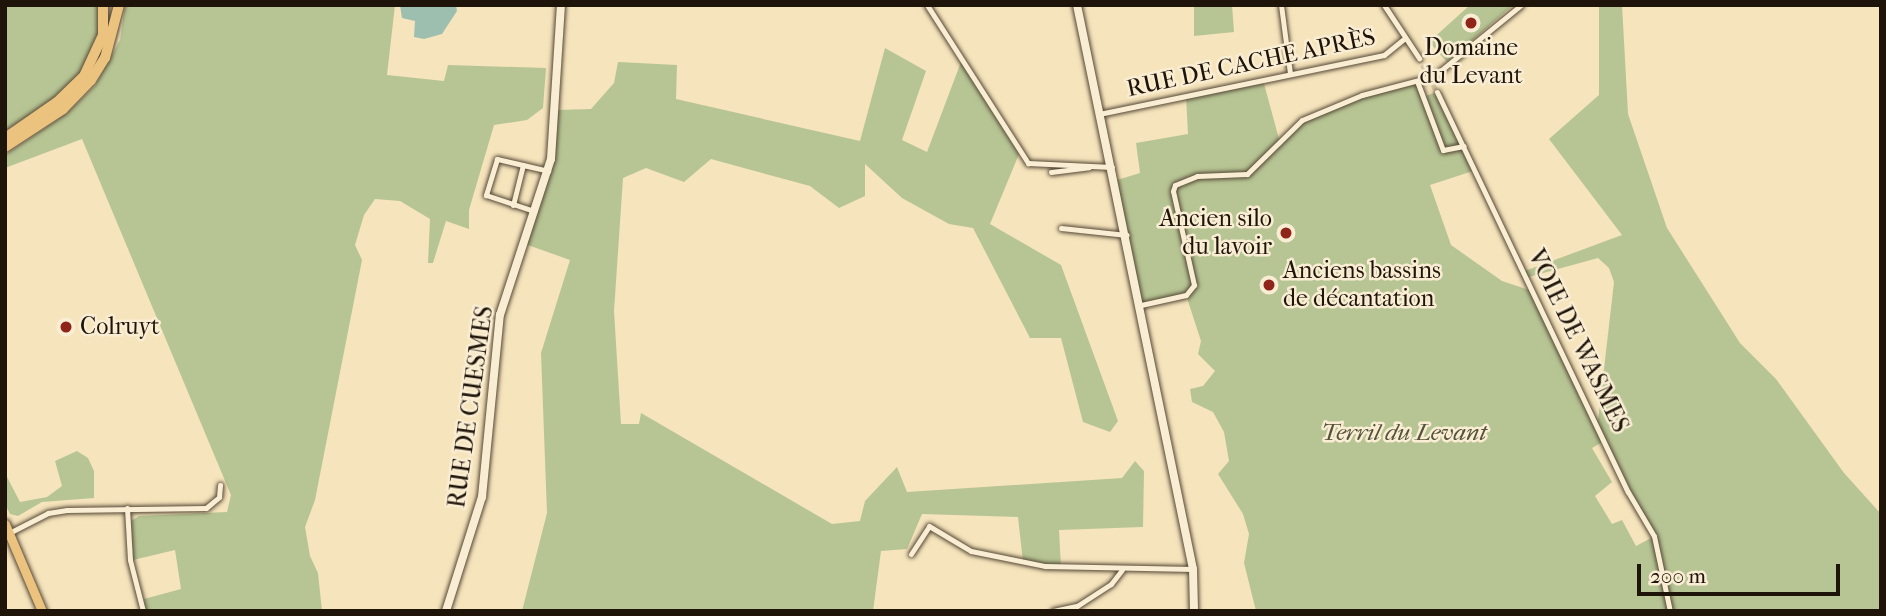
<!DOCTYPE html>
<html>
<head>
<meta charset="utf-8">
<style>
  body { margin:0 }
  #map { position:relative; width:1886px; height:616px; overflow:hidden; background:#f6e4bc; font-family:"IM FELL French Canon",serif }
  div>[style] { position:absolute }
  .green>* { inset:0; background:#b7c594 }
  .water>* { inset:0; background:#9dbfaf }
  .street-tunnel>* { height:5px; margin-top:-2.5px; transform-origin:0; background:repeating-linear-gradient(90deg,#d6c5a1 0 5px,transparent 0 7.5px) }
  .roads { filter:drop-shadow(0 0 2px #554836) drop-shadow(0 0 2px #554836) }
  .street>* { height:5px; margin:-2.5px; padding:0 2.5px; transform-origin:2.5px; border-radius:2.5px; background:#f9edd3 }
  .secondary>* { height:8px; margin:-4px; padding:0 4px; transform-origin:4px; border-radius:4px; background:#f9edd3 }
  .primary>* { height:9px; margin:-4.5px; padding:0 4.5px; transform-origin:4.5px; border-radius:4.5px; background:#ebc27e }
  .highway>* { height:10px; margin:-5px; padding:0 5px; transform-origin:5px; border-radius:5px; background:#ebc27e }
  .dots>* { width:19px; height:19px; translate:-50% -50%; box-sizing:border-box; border:4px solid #f9edd3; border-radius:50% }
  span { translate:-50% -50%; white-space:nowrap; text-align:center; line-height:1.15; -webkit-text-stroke:5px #f9edd3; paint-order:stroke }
  .poi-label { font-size:24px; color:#1f1409 }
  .right { translate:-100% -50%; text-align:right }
  .left { translate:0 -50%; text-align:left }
  .street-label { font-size:24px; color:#1f1409 }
  .park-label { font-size:24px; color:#54523a; font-style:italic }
  .frame { position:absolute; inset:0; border:7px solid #1f1409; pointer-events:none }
  .scale { position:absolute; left:1637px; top:564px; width:203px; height:32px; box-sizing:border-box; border:4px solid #1f1409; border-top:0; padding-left:9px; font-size:21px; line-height:24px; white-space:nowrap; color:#1f1409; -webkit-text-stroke:5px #f9edd3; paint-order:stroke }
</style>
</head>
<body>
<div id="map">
  <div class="green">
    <i style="clip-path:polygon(5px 5px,100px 5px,99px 38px,82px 71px,55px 98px,5px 131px)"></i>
    <i style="clip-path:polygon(125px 5px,395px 5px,387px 75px,444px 81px,448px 65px,546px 68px,543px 108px,527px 120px,494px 125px,469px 210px,469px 229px,446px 221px,433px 263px,428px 263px,430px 219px,400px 201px,375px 199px,364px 215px,355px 245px,362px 260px,315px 500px,305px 527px,310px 556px,318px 573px,322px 611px,146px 611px,144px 599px,181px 589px,175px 550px,133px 560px,131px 521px,139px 516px,227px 512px,231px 495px,82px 139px,5px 168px,5px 155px,66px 114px,95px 86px,120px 40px)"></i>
    <i style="clip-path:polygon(1194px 5px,1232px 5px,1234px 32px,1194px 36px)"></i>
    <i style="clip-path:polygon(1470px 5px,1512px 6px,1447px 62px,1429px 42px)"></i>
    <i style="clip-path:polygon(evenodd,1599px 5px,1622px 5px,1628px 114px,1667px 228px,1740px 343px,1776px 379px,1844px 473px,1881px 514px,1881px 611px,1256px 611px,1244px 563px,1249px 534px,1243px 514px,1218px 474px,1229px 461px,1224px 432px,1213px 412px,1192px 402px,1190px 389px,1203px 386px,1215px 371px,1198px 354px,1201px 341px,1186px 295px,1141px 305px,1117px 180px,1140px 173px,1136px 143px,1188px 134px,1186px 96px,1263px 80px,1279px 139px,1302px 120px,1362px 95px,1417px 81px,1422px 97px,1437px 92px,1476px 170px,1430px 185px,1451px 245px,1502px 281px,1529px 290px,1598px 421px,1614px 282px,1609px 268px,1598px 258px,1525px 278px,1522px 272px,1622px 235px,1549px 139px,1599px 95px,1599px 5px,1606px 440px,1653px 537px,1636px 546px,1622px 520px,1612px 524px,1595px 496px,1612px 482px,1592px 448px,1606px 440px)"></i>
    <i style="clip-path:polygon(885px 48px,926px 71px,902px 140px,927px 152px,961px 62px,1019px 154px,990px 224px,1061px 265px,1118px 421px,1110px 432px,1083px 422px,1061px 338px,1030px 338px,973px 228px,949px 224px,902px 198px,865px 164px,865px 196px,839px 208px,810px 186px,711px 159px,684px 182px,646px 168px,623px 178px,614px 311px,621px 424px,639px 424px,641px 413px,832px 524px,860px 521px,865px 501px,897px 467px,907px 492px,1122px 478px,1135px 461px,1144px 471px,1143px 527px,1059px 530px,1061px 567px,1023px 562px,1018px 517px,922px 514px,907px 549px,881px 551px,873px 611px,522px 611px,547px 513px,541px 353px,570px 260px,525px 244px,551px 159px,556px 110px,591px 109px,614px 83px,618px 62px,677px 65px,676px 99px,860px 141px)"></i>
    <i style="clip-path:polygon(77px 451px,88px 458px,94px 471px,94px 498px,42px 502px,18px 516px,10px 514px,5px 504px,5px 473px,20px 502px,47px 497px,62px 486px,55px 461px)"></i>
  </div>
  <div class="water">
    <i style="clip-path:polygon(400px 5px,456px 5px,457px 11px,442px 34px,424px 39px,414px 37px,415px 21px,402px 18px)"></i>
  </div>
  <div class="street-tunnel">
    <i style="left:1419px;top:58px;width:38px;rotate:62deg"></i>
  </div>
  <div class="roads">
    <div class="street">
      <i style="left:927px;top:5px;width:188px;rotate:57.4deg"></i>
      <i style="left:1028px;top:163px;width:84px;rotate:2.7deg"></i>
      <i style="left:1281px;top:5px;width:69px;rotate:82.5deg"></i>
      <i style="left:1384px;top:5px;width:64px;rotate:56.6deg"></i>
      <i style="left:1417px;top:81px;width:74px;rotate:69.4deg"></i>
      <i style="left:1443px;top:150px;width:21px;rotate:-11deg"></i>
      <i style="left:1437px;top:92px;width:443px;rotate:64.5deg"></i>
      <i style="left:1628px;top:492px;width:51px;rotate:59.4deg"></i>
      <i style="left:1654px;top:536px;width:77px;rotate:78deg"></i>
      <i style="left:1099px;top:114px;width:291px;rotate:-11.7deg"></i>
      <i style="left:1384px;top:55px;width:27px;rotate:-39deg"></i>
      <i style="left:523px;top:165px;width:27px;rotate:-167deg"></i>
      <i style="left:497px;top:159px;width:38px;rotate:107deg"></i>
      <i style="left:486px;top:195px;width:51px;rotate:18.4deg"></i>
      <i style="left:1051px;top:172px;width:38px;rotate:-7deg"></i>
      <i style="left:513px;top:205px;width:41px;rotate:-76deg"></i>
      <i style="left:523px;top:165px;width:26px;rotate:13deg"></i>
      <i style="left:1061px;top:228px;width:66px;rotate:6.1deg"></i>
      <i style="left:1141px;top:305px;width:46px;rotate:-12.5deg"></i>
      <i style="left:1186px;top:295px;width:13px;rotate:-51deg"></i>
      <i style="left:1194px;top:285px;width:96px;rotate:-102.6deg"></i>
      <i style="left:1173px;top:191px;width:6px;rotate:-72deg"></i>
      <i style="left:1175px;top:185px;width:24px;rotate:-22deg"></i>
      <i style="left:1197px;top:176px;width:50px;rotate:-2.3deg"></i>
      <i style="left:1247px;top:174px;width:77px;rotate:-44.5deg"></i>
      <i style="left:1302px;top:120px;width:65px;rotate:-22.6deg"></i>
      <i style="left:1362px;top:95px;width:74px;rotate:-14.8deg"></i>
      <i style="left:1434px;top:76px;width:112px;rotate:-39.2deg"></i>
      <i style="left:127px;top:508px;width:52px;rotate:86.7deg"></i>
      <i style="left:130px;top:560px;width:53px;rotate:75.7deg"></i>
      <i style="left:9px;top:533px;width:44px;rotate:-27.1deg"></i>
      <i style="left:48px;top:513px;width:19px;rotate:-9deg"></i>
      <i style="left:67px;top:510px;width:139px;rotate:-0.8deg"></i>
      <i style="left:206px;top:508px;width:17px;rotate:-40deg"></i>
      <i style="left:219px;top:497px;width:12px;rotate:-85deg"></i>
      <i style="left:911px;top:554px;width:33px;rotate:-57deg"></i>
      <i style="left:929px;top:526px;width:49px;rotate:30.8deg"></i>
      <i style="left:971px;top:551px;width:76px;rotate:11.5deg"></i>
      <i style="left:1045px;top:566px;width:148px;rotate:1.2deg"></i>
      <i style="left:1053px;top:611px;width:25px;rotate:-12deg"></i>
      <i style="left:1077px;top:606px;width:40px;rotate:-32.9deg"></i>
      <i style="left:1111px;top:584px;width:18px;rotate:-52deg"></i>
    </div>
    <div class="secondary">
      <i style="left:1077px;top:5px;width:576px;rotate:78.38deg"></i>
      <i style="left:1193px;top:569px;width:42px;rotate:88.6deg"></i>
      <i style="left:446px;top:611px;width:120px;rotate:-72.5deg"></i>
      <i style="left:482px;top:497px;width:183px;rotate:-84.4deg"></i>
      <i style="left:500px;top:315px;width:164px;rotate:-71.9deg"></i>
      <i style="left:551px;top:159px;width:154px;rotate:-86.3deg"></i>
    </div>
    <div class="primary">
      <i style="left:5px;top:524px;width:95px;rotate:67deg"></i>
    </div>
    <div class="highway">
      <i style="left:5px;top:138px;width:63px;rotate:-34.7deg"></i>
      <i style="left:57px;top:102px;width:37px;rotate:-44deg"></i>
      <i style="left:84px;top:76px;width:45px;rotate:-65.1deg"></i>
      <i style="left:103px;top:35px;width:30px;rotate:-90deg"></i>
      <i style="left:5px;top:147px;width:69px;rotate:-33.2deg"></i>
      <i style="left:63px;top:109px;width:40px;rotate:-46deg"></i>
      <i style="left:91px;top:80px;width:26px;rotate:-58deg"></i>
      <i style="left:105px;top:58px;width:55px;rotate:-75.2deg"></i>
    </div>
  </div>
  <div class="dots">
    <i style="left:1471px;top:23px;background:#8f2418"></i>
    <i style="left:1286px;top:233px;background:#8f2418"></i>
    <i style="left:1269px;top:285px;background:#8f2418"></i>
    <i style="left:66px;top:327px;background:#8f2418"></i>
  </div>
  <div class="poi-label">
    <span style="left:1471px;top:62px">Domaine<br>du Levant</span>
    <span class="right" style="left:1272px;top:233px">Ancien silo<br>du lavoir</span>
    <span class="left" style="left:1283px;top:285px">Anciens bassins<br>de décantation</span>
    <span class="left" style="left:80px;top:327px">Colruyt</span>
  </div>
  <div class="street-label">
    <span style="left:1251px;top:63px;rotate:-12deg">RUE DE CACHE APRÈS</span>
    <span style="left:1578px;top:341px;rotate:64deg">VOIE DE WASMES</span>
    <span style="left:471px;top:407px;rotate:-82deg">RUE DE CUESMES</span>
  </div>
  <div class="park-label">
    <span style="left:1404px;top:433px">Terril du Levant</span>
  </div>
  <div class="frame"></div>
  <div class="scale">200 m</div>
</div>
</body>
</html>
